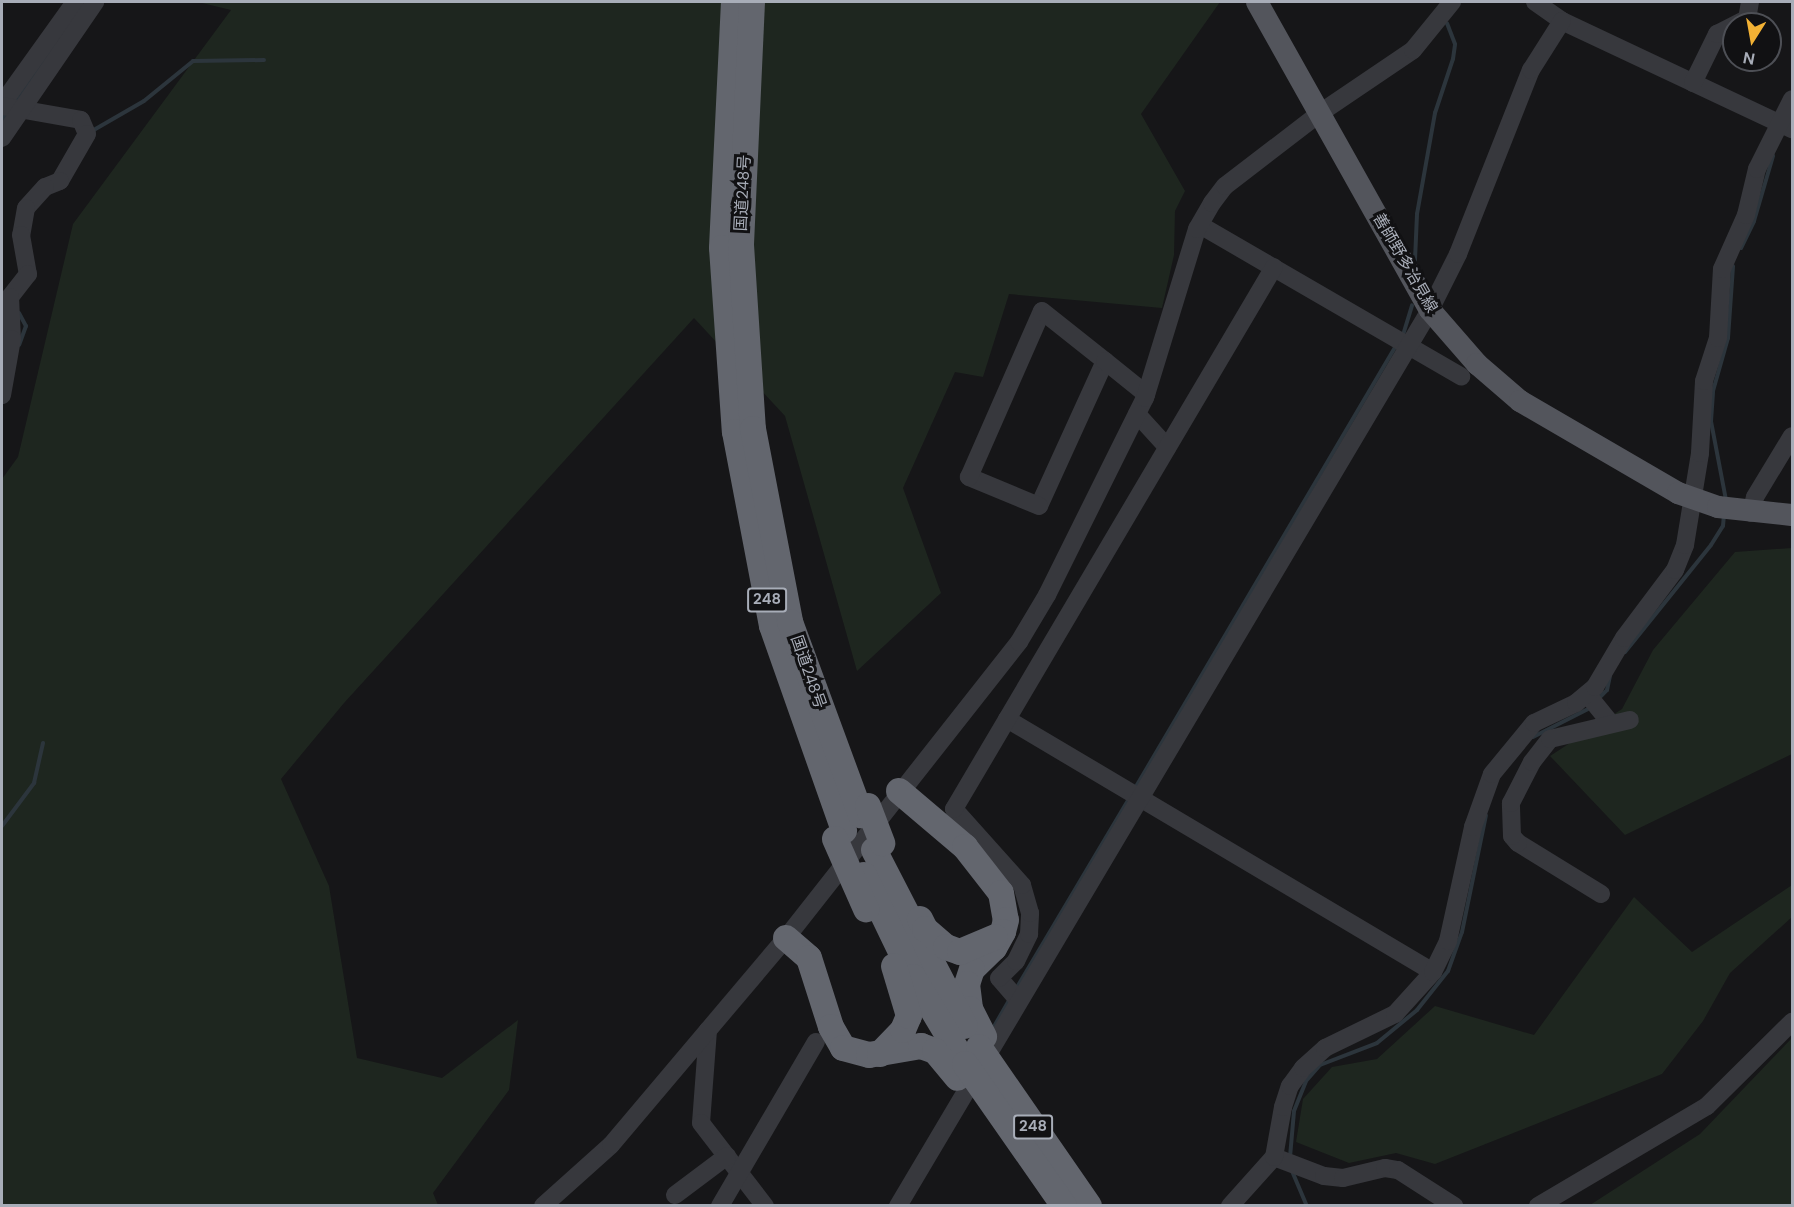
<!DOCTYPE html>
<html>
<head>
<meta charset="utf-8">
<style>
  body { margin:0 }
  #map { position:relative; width:1794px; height:1207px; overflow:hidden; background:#161618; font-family:"DM Sans","Noto Sans JP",sans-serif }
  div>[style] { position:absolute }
  .green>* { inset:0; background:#1e261f }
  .stream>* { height:4px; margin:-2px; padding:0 2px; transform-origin:2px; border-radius:2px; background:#2c353c }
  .river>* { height:22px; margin:-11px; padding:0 11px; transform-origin:11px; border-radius:11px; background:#2c353c }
  .minor>* { height:18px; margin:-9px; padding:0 9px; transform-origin:9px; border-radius:9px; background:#37383d }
  .major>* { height:22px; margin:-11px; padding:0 11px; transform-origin:11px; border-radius:11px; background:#53555c }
  .highway>* { height:26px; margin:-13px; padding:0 13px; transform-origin:13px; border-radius:13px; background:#63666e }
  .highway-bridge>* { height:26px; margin:-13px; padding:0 13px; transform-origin:13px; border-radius:13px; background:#63666e }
  span { translate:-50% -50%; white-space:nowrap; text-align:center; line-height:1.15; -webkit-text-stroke:6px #111113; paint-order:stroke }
  .shield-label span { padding:2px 4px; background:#111113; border:2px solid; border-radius:4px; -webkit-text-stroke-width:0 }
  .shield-label { font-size:15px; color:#a8adb8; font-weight:700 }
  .street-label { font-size:16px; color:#a8adb8 }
  .frame { position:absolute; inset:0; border:3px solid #a8adb8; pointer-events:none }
  .north { position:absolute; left:1722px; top:12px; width:60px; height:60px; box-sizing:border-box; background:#111113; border:2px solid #4d4f55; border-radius:50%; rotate:191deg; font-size:16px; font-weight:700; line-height:24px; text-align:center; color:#a8adb8 }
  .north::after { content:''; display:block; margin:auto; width:21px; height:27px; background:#f2b134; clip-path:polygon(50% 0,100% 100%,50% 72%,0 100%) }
</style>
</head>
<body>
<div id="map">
  <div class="green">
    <i style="clip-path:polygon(198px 2px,1220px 2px,1141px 114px,1185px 191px,1175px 211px,1174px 255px,1162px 308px,1009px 294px,983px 377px,955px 372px,903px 488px,941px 593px,857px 671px,785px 416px,694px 318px,344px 703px,281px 779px,329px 886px,357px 1058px,442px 1078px,518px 1020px,509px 1090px,433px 1193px,438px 1205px,2px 1205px,2px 479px,18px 457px,73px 224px,231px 10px)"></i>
    <i style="clip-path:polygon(1792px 548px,1792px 754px,1625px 835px,1550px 756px,1622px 709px,1653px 650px,1735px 552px)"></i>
    <i style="clip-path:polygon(1792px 885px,1792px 917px,1730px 973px,1703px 1021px,1662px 1074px,1435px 1164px,1396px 1153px,1349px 1163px,1296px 1142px,1303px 1099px,1332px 1067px,1377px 1059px,1435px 1006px,1534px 1035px,1634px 897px,1692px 952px)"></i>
    <i style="clip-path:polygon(1792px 1038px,1792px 1205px,1590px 1205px,1700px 1134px)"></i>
  </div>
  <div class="stream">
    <i style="left:92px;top:131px;width:60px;rotate:-30deg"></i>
    <i style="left:144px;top:101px;width:63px;rotate:-39.2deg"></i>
    <i style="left:193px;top:61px;width:71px;rotate:-0.8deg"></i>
    <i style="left:1741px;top:248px;width:30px;rotate:-64deg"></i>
    <i style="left:1754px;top:221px;width:68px;rotate:-73.7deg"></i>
    <i style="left:1415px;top:260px;width:46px;rotate:-87.5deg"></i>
    <i style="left:1417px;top:214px;width:103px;rotate:-79.9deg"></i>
    <i style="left:1435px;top:113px;width:57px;rotate:-71.6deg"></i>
    <i style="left:1453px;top:59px;width:15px;rotate:-82deg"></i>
    <i style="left:1455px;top:44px;width:22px;rotate:-111deg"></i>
    <i style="left:19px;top:313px;width:15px;rotate:62deg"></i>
    <i style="left:26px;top:326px;width:20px;rotate:110deg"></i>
    <i style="left:1403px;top:335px;width:31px;rotate:-73deg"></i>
    <i style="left:1726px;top:500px;width:80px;rotate:-100.8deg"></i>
    <i style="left:1711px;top:421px;width:30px;rotate:-86deg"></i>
    <i style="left:1713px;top:391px;width:55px;rotate:-74.2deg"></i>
    <i style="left:1728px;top:338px;width:72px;rotate:-86deg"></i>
    <i style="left:1625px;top:652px;width:137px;rotate:-51.2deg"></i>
    <i style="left:1711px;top:545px;width:22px;rotate:-58deg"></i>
    <i style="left:1723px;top:526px;width:12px;rotate:-85deg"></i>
    <i style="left:1597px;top:700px;width:14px;rotate:-45deg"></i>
    <i style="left:1607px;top:690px;width:14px;rotate:-78deg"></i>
    <i style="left:1533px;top:737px;width:64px;rotate:-27deg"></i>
    <i style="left:1134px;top:790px;width:518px;rotate:-59.47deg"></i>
    <i style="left:2px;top:826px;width:54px;rotate:-53.3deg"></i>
    <i style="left:34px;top:783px;width:41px;rotate:-77.3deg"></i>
    <i style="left:1016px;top:989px;width:221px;rotate:-59.3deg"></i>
    <i style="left:992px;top:1030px;width:34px;rotate:-60deg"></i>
    <i style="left:1290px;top:1157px;width:46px;rotate:-85deg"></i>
    <i style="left:1294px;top:1111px;width:32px;rotate:-68deg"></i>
    <i style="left:1306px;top:1081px;width:21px;rotate:-49deg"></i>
    <i style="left:1320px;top:1065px;width:61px;rotate:-21.1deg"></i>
    <i style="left:1377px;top:1043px;width:52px;rotate:-39.5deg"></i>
    <i style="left:1417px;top:1010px;width:50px;rotate:-51.5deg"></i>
    <i style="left:1448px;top:971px;width:41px;rotate:-70.3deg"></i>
    <i style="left:1462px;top:932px;width:119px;rotate:-78.4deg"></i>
    <i style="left:1292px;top:1171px;width:38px;rotate:67deg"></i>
  </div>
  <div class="river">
    <i style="left:2px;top:120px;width:84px;rotate:-55.2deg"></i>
  </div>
  <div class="minor">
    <i style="left:1535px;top:2px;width:33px;rotate:35deg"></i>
    <i style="left:1562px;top:21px;width:254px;rotate:25.2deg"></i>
    <i style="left:1693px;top:83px;width:55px;rotate:-63.9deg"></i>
    <i style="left:1717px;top:34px;width:34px;rotate:-27deg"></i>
    <i style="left:1747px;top:19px;width:17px;rotate:-80deg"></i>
    <i style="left:2px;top:104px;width:125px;rotate:-54.4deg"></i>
    <i style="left:2px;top:106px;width:80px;rotate:10deg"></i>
    <i style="left:81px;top:120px;width:15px;rotate:67deg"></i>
    <i style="left:87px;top:134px;width:54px;rotate:119.9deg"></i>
    <i style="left:60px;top:181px;width:16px;rotate:158deg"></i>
    <i style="left:45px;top:187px;width:28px;rotate:132deg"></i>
    <i style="left:26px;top:208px;width:27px;rotate:100deg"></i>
    <i style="left:21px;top:235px;width:40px;rotate:80deg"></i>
    <i style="left:28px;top:274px;width:29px;rotate:128deg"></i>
    <i style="left:10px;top:297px;width:42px;rotate:87.3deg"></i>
    <i style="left:12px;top:339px;width:57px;rotate:100.1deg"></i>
    <i style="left:2px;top:138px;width:165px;rotate:-55.6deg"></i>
    <i style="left:1200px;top:225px;width:302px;rotate:30.1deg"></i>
    <i style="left:1105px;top:361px;width:159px;rotate:114.5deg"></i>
    <i style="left:1039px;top:506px;width:76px;rotate:-157.5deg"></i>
    <i style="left:969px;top:477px;width:181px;rotate:-66.3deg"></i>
    <i style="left:1042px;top:311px;width:80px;rotate:38.4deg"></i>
    <i style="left:1105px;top:361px;width:53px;rotate:38.8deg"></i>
    <i style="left:1137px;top:414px;width:45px;rotate:47.7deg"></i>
    <i style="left:1751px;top:513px;width:16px;rotate:-76deg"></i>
    <i style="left:1755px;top:497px;width:71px;rotate:-58.8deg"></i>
    <i style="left:1587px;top:694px;width:38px;rotate:51deg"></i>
    <i style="left:1007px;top:719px;width:495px;rotate:30.7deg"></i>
    <i style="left:1601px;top:894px;width:97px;rotate:-148.4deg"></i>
    <i style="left:1518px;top:843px;width:9px;rotate:-131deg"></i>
    <i style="left:1512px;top:836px;width:33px;rotate:-92deg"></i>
    <i style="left:1511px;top:803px;width:46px;rotate:-62.9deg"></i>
    <i style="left:1532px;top:762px;width:29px;rotate:-52deg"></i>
    <i style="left:1550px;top:739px;width:82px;rotate:-13.4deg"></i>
    <i style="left:1019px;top:1001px;width:30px;rotate:-131deg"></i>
    <i style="left:999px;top:978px;width:24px;rotate:-45deg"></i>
    <i style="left:1016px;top:961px;width:30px;rotate:-64deg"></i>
    <i style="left:1029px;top:934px;width:21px;rotate:-87deg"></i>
    <i style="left:1030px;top:913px;width:29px;rotate:-106deg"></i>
    <i style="left:1022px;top:885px;width:102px;rotate:-131.8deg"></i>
    <i style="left:954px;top:809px;width:629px;rotate:-59.44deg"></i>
    <i style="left:708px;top:1030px;width:93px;rotate:94.3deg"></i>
    <i style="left:701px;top:1123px;width:105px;rotate:52.4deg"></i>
    <i style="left:1274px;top:1157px;width:53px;rotate:20.8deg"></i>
    <i style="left:1324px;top:1176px;width:19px;rotate:6deg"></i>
    <i style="left:1343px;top:1178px;width:43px;rotate:-13.4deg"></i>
    <i style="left:1385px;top:1168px;width:13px;rotate:9deg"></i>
    <i style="left:1398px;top:1170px;width:67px;rotate:32.7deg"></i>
    <i style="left:675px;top:1195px;width:65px;rotate:-36.9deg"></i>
    <i style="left:543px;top:1206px;width:91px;rotate:-41.9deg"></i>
    <i style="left:611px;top:1145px;width:271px;rotate:-49.8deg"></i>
    <i style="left:786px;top:938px;width:377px;rotate:-51.8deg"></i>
    <i style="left:1019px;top:642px;width:55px;rotate:-59.2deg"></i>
    <i style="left:1047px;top:595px;width:220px;rotate:-63.6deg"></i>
    <i style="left:1145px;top:398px;width:177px;rotate:-72.9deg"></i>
    <i style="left:1197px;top:229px;width:30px;rotate:-60deg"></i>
    <i style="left:1212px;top:203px;width:21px;rotate:-53deg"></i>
    <i style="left:1225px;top:186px;width:120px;rotate:-37.5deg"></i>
    <i style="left:1320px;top:113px;width:112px;rotate:-34.1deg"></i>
    <i style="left:1413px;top:50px;width:62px;rotate:-50.9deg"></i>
    <i style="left:720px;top:1206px;width:190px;rotate:-59.7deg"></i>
    <i style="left:898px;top:1206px;width:1042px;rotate:-59.3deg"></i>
    <i style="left:1430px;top:310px;width:63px;rotate:-63.4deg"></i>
    <i style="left:1458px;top:254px;width:198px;rotate:-68.4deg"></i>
    <i style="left:1531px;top:70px;width:58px;rotate:-57.7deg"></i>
    <i style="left:1230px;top:1206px;width:66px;rotate:-48.1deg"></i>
    <i style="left:1274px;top:1157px;width:51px;rotate:-79.8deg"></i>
    <i style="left:1283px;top:1107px;width:22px;rotate:-72deg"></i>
    <i style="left:1290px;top:1086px;width:22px;rotate:-54deg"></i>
    <i style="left:1303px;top:1068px;width:30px;rotate:-42deg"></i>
    <i style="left:1325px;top:1048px;width:78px;rotate:-25.9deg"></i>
    <i style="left:1395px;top:1014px;width:57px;rotate:-47.9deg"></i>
    <i style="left:1433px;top:972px;width:34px;rotate:-64deg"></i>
    <i style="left:1448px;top:941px;width:117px;rotate:-77.6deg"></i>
    <i style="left:1473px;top:827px;width:56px;rotate:-70.3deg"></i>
    <i style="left:1492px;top:774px;width:66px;rotate:-50.5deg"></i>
    <i style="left:1534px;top:723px;width:47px;rotate:-25.5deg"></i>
    <i style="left:1576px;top:703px;width:25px;rotate:-40deg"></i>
    <i style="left:1595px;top:687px;width:57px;rotate:-59.4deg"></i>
    <i style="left:1624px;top:638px;width:85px;rotate:-53.1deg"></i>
    <i style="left:1675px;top:570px;width:27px;rotate:-68deg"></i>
    <i style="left:1685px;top:545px;width:93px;rotate:-80.7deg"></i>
    <i style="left:1700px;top:453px;width:72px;rotate:-86.8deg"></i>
    <i style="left:1704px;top:381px;width:45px;rotate:-72deg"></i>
    <i style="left:1718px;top:338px;width:69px;rotate:-86.7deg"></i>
    <i style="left:1722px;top:269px;width:59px;rotate:-66deg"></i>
    <i style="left:1746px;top:215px;width:47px;rotate:-76.6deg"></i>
    <i style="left:1757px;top:169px;width:78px;rotate:-63.4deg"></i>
    <i style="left:1538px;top:1206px;width:196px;rotate:-30.6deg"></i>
    <i style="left:1707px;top:1106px;width:120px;rotate:-44.7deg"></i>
  </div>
  <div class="major">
    <i style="left:1257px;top:2px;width:353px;rotate:60.7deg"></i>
    <i style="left:1430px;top:310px;width:72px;rotate:49deg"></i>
    <i style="left:1477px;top:364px;width:57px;rotate:40.7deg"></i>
    <i style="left:1520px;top:401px;width:183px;rotate:30.2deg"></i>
    <i style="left:1678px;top:493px;width:42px;rotate:19.3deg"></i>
    <i style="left:1718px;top:507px;width:74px;rotate:6.2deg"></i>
  </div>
  <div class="highway">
    <i style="left:734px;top:2px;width:246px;rotate:92.8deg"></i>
    <i style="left:722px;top:248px;width:184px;rotate:86deg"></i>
    <i style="left:735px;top:432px;width:197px;rotate:79.2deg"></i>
    <i style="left:772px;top:626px;width:217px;rotate:70.6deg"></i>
    <i style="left:752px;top:2px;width:243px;rotate:92.6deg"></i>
    <i style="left:741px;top:245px;width:184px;rotate:86.3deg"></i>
    <i style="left:753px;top:429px;width:197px;rotate:79.1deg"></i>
    <i style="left:790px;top:622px;width:206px;rotate:69.8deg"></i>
    <i style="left:899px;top:791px;width:87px;rotate:40.3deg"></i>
    <i style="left:965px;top:847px;width:58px;rotate:52deg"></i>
    <i style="left:1001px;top:893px;width:27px;rotate:80deg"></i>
    <i style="left:1006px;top:920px;width:12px;rotate:104deg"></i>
    <i style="left:1003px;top:932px;width:18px;rotate:119deg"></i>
    <i style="left:994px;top:948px;width:30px;rotate:136deg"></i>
    <i style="left:972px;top:969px;width:16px;rotate:108deg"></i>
    <i style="left:967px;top:984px;width:25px;rotate:83deg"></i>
    <i style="left:970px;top:1009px;width:31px;rotate:63deg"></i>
    <i style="left:874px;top:850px;width:198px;rotate:62.7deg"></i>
    <i style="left:864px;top:875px;width:113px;rotate:64.3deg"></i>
    <i style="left:913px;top:977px;width:101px;rotate:59.1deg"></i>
    <i style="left:920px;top:919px;width:11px;rotate:63deg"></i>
    <i style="left:925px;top:929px;width:28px;rotate:41deg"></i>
    <i style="left:946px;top:947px;width:15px;rotate:20deg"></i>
    <i style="left:960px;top:952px;width:38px;rotate:-23deg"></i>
    <i style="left:786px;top:938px;width:30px;rotate:41deg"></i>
    <i style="left:809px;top:958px;width:72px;rotate:72.3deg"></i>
    <i style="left:831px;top:1027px;width:24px;rotate:60deg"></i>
    <i style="left:843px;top:1048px;width:27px;rotate:15deg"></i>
    <i style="left:869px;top:1055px;width:53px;rotate:-9.8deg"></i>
    <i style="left:921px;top:1046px;width:15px;rotate:20deg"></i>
    <i style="left:935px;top:1051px;width:35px;rotate:50deg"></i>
    <i style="left:880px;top:1054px;width:33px;rotate:-46deg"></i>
    <i style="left:903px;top:1030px;width:15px;rotate:-67deg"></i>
    <i style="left:909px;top:1016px;width:52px;rotate:-106.7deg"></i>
  </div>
  <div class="highway-bridge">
    <i style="left:868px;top:806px;width:40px;rotate:69deg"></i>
    <i style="left:835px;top:839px;width:77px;rotate:66.1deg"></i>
    <i style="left:979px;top:1047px;width:193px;rotate:55.3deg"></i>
    <i style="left:965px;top:1064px;width:173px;rotate:55.1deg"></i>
  </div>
  <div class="shield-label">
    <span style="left:767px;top:600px">248</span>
    <span style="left:1033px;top:1127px">248</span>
  </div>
  <div class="street-label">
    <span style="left:743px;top:193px;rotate:-87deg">国道248号</span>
    <span style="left:1405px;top:263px;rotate:60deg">善師野多治見線</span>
    <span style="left:808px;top:672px;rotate:71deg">国道248号</span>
  </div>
  <div class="frame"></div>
  <div class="north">N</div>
</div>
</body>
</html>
